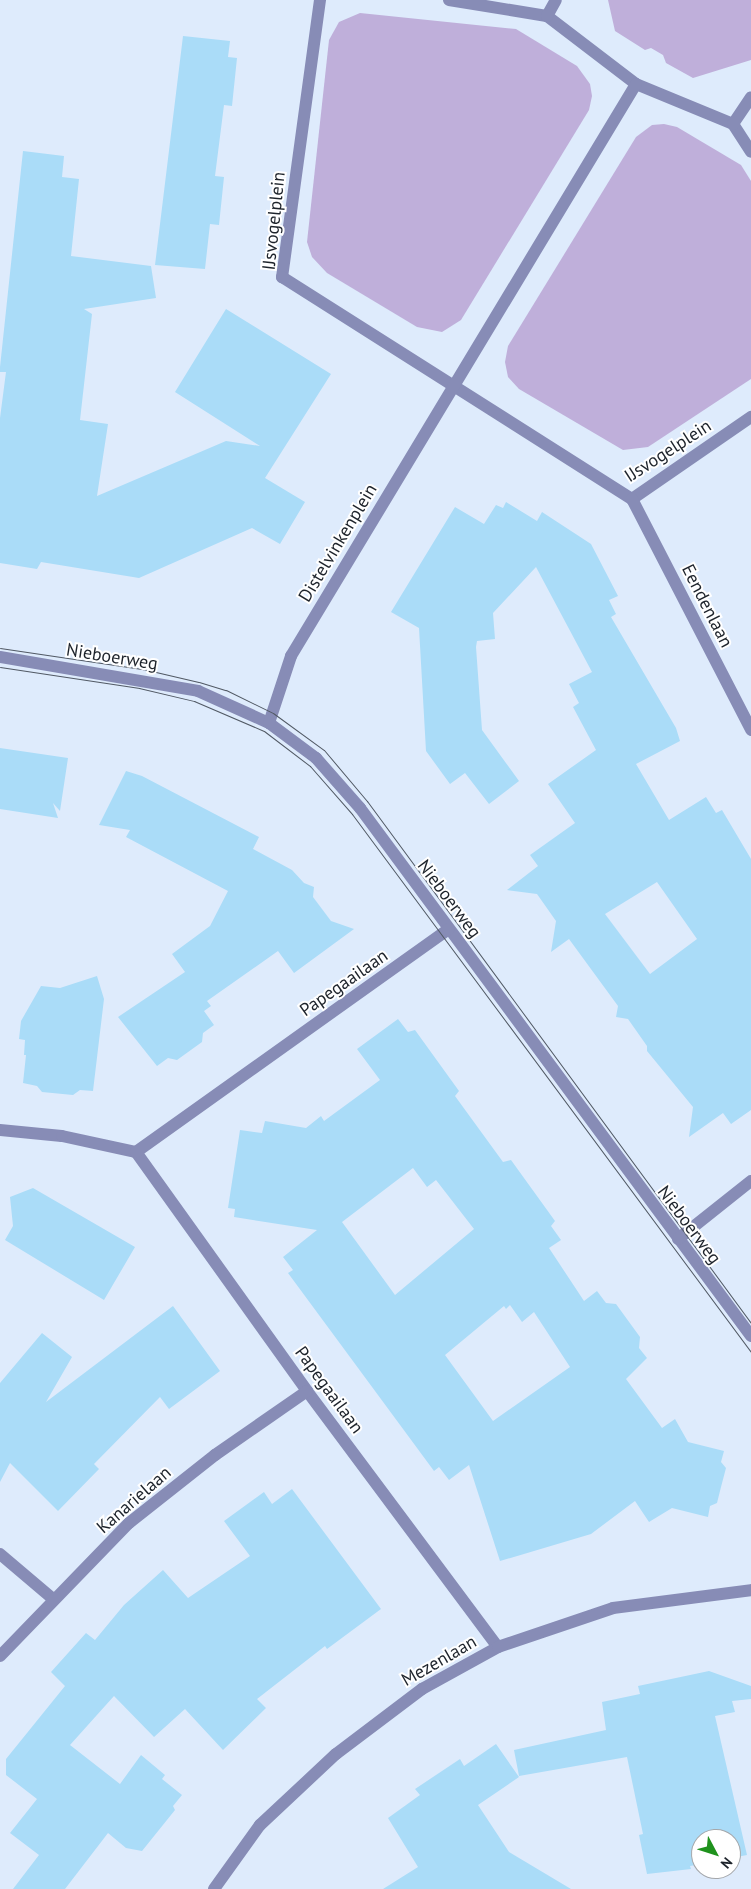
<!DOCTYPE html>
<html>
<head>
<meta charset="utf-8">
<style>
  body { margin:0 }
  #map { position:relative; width:751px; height:1889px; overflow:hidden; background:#deebfc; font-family:"PT Sans",sans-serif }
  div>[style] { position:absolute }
  .green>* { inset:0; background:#bfafda }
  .building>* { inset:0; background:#aadcf8 }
  .minor>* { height:12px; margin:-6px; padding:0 6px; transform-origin:6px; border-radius:6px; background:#878cb6 }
  .tram>* { height:1px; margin:-0.5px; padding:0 0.5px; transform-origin:0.5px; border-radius:0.5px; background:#515964 }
  span { translate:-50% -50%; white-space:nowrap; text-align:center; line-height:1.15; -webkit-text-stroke:4px #fff; paint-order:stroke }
  .street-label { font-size:18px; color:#1d232b }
  .north { position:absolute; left:691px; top:1829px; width:50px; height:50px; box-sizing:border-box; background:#fff; border:1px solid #a5a7aa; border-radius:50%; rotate:130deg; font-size:14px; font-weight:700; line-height:20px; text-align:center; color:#1d232b }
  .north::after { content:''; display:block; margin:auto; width:18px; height:22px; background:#1f921d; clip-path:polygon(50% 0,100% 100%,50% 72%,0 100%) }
</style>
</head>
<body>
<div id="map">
  <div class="green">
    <i style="clip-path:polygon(608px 0,751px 0,751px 60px,693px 78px,666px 63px,663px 55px,651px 48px,645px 50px,615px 31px)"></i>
    <i style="clip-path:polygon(360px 13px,516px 29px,577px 66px,590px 84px,592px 96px,589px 110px,461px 320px,442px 332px,417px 327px,327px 273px,312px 257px,307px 242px,329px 40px,339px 22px)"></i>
    <i style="clip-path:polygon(664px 124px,677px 127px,741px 165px,751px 181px,751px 379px,648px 447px,623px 450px,519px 389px,508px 377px,505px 362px,508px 346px,636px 137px,652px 125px)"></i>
  </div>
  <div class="building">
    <i style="clip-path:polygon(183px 36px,230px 41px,228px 57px,237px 58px,232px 106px,224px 105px,215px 176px,224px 177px,219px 225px,210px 224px,205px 269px,155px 265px)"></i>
    <i style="clip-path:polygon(23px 151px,64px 156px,62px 177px,79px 179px,71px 256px,151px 266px,156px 298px,84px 309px,92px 314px,80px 420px,108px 424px,97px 496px,226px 441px,260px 446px,175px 392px,226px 309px,331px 374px,265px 478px,305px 502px,280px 544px,252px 528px,139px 578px,41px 562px,37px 569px,0 563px,0 418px,6px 372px,0 372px,0 367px)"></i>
    <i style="clip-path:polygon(evenodd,506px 502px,537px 521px,542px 512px,591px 544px,618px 596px,609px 600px,616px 614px,611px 617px,676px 728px,680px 741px,636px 764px,669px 820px,706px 797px,716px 813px,722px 810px,751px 859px,751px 1110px,731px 1124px,723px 1113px,689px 1137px,693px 1107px,647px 1051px,647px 1046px,628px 1019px,616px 1017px,618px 1006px,569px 939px,551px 952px,556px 921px,537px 894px,507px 890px,538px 866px,530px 855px,575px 823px,548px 784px,596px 750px,573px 707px,579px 703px,569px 684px,592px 672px,536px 567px,493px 613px,495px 639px,477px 641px,476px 647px,482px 730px,519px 781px,489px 804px,465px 773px,450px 784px,426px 751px,419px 628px,391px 612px,455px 507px,484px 524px,496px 505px,503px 508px,506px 502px,657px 882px,697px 939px,650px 974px,605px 914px,657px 882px)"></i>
    <i style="clip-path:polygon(0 748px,68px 758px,60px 811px,53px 803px,58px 818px,0 809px)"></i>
    <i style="clip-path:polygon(126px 771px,142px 776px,259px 837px,253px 849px,292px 870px,304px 883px,314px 887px,313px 897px,331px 921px,354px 929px,294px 973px,278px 951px,207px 1001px,211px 1006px,204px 1011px,214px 1025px,203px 1033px,202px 1042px,177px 1060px,168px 1058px,157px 1066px,118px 1017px,185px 972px,172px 954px,210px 926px,228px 891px,126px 837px,130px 830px,99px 825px)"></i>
    <i style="clip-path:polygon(97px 976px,104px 999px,93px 1091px,80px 1090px,73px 1095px,42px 1092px,37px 1086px,23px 1083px,26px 1055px,24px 1055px,25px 1040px,19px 1039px,21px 1021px,41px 986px,60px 988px)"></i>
    <i style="clip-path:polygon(evenodd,398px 1019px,408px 1032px,415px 1030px,459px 1091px,455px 1096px,503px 1162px,511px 1160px,555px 1221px,551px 1226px,561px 1240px,549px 1248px,584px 1301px,597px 1291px,606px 1303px,616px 1304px,640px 1337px,639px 1348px,647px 1358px,626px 1379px,662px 1428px,675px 1419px,688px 1442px,724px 1451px,721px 1462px,726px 1468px,721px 1487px,717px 1503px,710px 1506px,708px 1517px,672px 1508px,649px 1522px,635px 1501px,591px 1534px,500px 1561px,469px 1465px,449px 1480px,439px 1467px,434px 1471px,288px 1273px,293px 1270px,283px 1257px,317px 1230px,234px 1217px,235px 1209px,228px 1208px,240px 1130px,262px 1133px,265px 1121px,306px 1128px,321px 1116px,324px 1121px,380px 1080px,357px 1049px,398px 1019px,413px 1168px,427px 1187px,436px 1180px,474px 1229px,395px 1295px,342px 1222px,413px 1168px,398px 1019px,510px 1305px,522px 1322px,534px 1312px,570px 1367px,493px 1421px,445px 1355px,504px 1306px,506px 1309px,510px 1305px)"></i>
    <i style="clip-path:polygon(33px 1188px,135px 1247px,104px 1300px,5px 1240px,13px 1226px,10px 1197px)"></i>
    <i style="clip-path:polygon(173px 1306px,220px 1371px,169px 1409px,160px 1397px,94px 1464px,99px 1469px,58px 1511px,10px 1463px,0 1482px,0 1383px,42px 1333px,72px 1357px,46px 1402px)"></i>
    <i style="clip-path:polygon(292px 1489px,381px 1609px,327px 1649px,325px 1646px,257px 1699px,266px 1708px,223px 1750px,185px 1709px,154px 1737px,114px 1696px,70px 1745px,120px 1784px,141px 1755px,165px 1775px,162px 1779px,182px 1795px,173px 1806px,175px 1810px,142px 1851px,126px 1848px,108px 1833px,65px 1889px,13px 1889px,39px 1855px,10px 1833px,37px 1799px,6px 1775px,6px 1759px,65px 1686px,51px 1672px,86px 1633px,95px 1640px,124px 1605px,163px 1570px,188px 1598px,250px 1556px,224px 1521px,264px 1492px,272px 1504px)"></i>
    <i style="clip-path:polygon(709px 1671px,751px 1686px,751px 1699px,732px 1701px,735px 1712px,715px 1716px,747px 1855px,731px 1858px,731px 1839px,701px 1839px,701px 1864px,690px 1866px,691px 1869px,647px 1874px,639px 1835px,643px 1834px,627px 1757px,519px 1776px,514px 1750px,606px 1730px,602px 1702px,640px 1694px,638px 1686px)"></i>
    <i style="clip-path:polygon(496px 1744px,519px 1777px,478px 1805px,509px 1852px,571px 1889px,383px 1889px,418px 1867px,388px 1818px,420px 1795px,415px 1789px,460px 1759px,464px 1766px)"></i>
  </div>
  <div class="minor">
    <i style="left:320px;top:0;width:280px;rotate:97.8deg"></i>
    <i style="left:282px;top:277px;width:414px;rotate:32.4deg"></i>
    <i style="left:632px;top:499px;width:145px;rotate:-34.6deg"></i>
    <i style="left:449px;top:0;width:99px;rotate:9.3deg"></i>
    <i style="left:547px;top:16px;width:112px;rotate:37.4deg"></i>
    <i style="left:636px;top:84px;width:105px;rotate:22.4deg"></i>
    <i style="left:733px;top:124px;width:33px;rotate:57deg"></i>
    <i style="left:547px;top:16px;width:18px;rotate:-61deg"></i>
    <i style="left:733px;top:124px;width:32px;rotate:-56deg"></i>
    <i style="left:632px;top:499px;width:260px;rotate:62.7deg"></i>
    <i style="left:0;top:657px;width:201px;rotate:9.7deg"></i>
    <i style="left:198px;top:691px;width:78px;rotate:24.3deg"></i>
    <i style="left:269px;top:723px;width:59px;rotate:36.7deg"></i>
    <i style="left:316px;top:758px;width:67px;rotate:48.7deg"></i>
    <i style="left:360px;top:808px;width:657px;rotate:53.48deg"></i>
    <i style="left:269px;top:723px;width:71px;rotate:-71.8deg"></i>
    <i style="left:291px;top:656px;width:668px;rotate:-58.9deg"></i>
    <i style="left:0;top:1130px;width:62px;rotate:5.5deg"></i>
    <i style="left:62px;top:1136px;width:76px;rotate:12.2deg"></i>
    <i style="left:136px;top:1152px;width:294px;rotate:54.4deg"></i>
    <i style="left:307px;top:1391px;width:319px;rotate:53.3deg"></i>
    <i style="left:136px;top:1152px;width:384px;rotate:-35.5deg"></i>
    <i style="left:678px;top:1239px;width:93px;rotate:-38.5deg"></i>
    <i style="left:0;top:1554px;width:70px;rotate:40.3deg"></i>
    <i style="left:0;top:1656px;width:185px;rotate:-45.9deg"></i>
    <i style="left:129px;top:1523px;width:110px;rotate:-38.3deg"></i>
    <i style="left:215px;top:1455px;width:112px;rotate:-34.8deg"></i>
    <i style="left:214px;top:1889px;width:79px;rotate:-54.3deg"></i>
    <i style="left:260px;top:1825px;width:104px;rotate:-43.1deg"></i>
    <i style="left:336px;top:1754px;width:108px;rotate:-37.1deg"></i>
    <i style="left:422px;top:1689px;width:87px;rotate:-28.9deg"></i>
    <i style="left:498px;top:1647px;width:121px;rotate:-18.7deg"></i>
    <i style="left:613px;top:1608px;width:139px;rotate:-7.4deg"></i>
  </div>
  <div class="tram">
    <i style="left:0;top:648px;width:145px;rotate:8.4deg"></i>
    <i style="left:143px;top:669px;width:57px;rotate:13.1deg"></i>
    <i style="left:199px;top:682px;width:28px;rotate:17deg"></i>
    <i style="left:226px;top:690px;width:52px;rotate:26.1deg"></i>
    <i style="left:273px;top:713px;width:63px;rotate:36deg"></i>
    <i style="left:324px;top:750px;width:67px;rotate:49.9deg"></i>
    <i style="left:367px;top:801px;width:648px;rotate:53.66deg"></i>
    <i style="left:0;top:667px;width:141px;rotate:8.6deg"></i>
    <i style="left:139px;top:688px;width:57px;rotate:13.3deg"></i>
    <i style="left:194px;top:701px;width:76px;rotate:23.2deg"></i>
    <i style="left:264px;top:731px;width:58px;rotate:37.3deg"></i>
    <i style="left:310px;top:766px;width:64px;rotate:48.8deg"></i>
    <i style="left:352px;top:814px;width:670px;rotate:53.44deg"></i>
  </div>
  <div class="street-label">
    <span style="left:274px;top:221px;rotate:-84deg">IJsvogelplein</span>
    <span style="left:668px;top:451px;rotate:-33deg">IJsvogelplein</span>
    <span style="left:338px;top:543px;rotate:-59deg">Distelvinkenplein</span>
    <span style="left:707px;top:606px;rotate:63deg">Eendenlaan</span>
    <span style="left:112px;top:657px;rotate:9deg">Nieboerweg</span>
    <span style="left:449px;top:899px;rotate:53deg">Nieboerweg</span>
    <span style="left:344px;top:983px;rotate:-35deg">Papegaailaan</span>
    <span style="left:689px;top:1225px;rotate:53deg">Nieboerweg</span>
    <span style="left:329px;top:1390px;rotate:54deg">Papegaailaan</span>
    <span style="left:134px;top:1500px;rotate:-41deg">Kanarielaan</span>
    <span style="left:439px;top:1661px;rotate:-30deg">Mezenlaan</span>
  </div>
  <div class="north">N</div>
</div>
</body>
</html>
